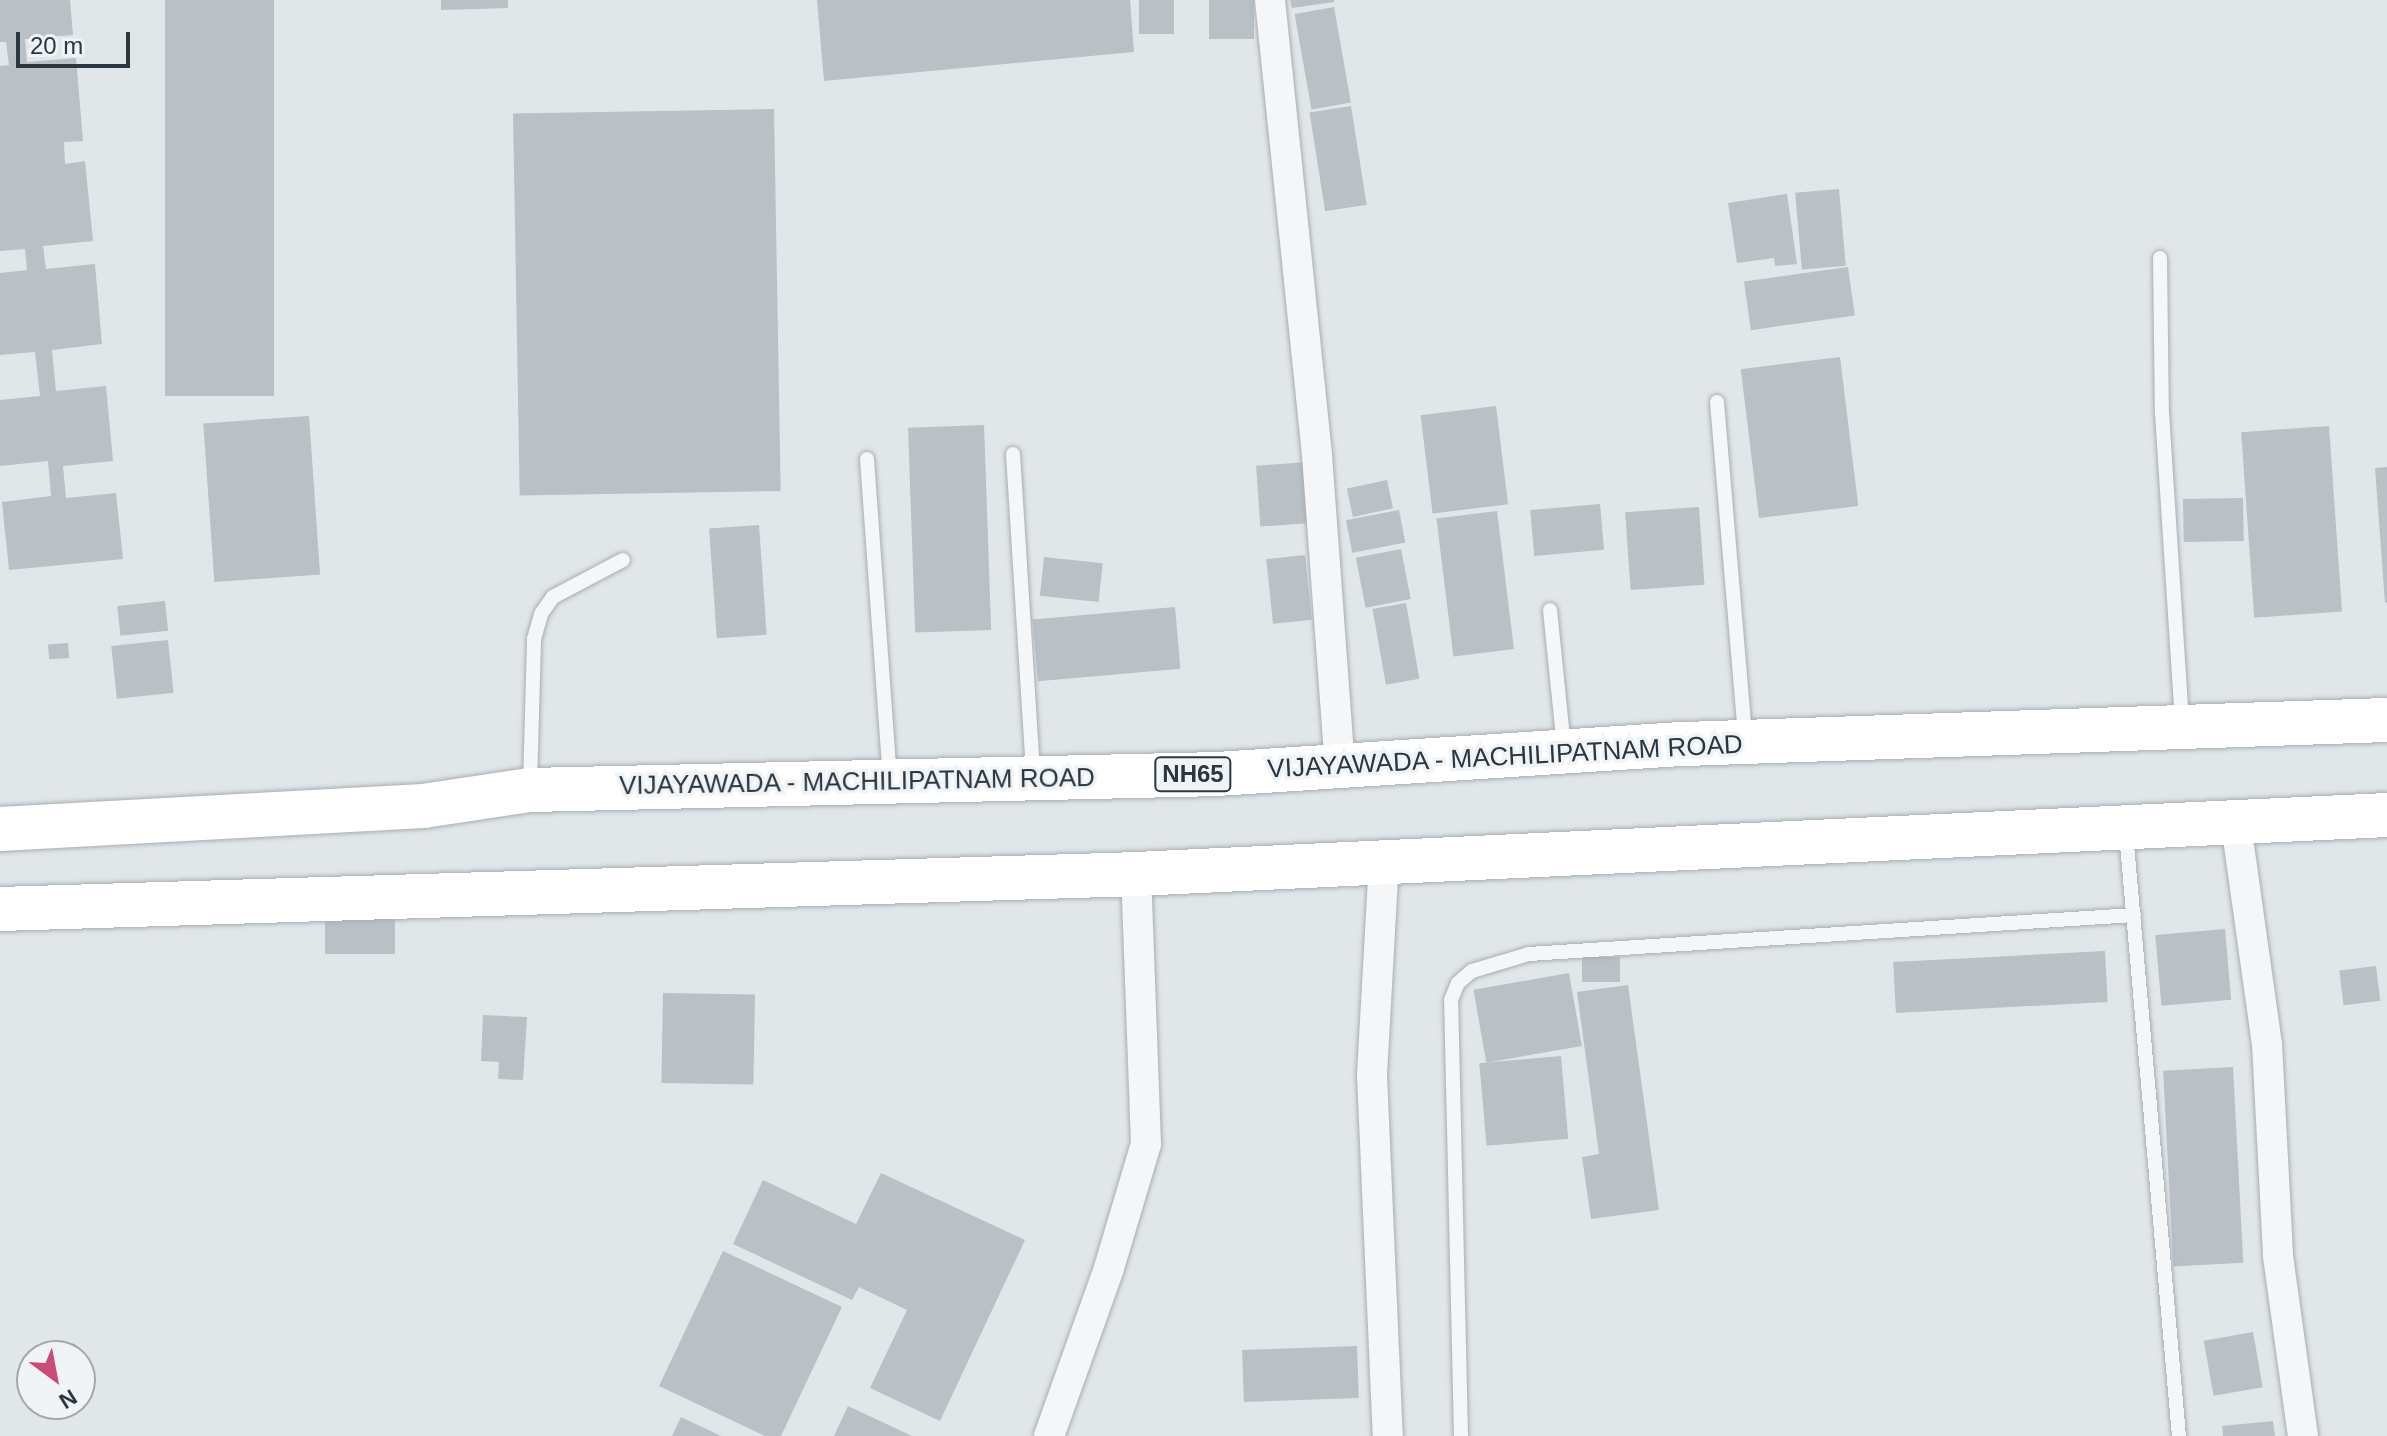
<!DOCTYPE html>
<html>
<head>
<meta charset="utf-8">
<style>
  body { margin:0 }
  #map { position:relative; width:2387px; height:1436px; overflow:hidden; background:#e1e6e9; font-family:Helvetica,sans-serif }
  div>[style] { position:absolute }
  .building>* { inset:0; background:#b9c0c6; transform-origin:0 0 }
  .roads { filter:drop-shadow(0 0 2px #a6aeb3) drop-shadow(0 0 2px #a6aeb3) }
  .service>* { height:14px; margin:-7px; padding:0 7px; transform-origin:7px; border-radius:7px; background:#f4f6f8 }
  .minor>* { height:30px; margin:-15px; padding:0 15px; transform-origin:15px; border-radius:15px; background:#f4f6f8 }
  .trunk>* { height:44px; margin:-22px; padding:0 22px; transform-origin:22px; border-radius:22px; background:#fff }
  span { translate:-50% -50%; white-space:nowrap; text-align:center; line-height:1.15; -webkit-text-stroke:7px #f1f4f7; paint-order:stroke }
  .shield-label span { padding:2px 6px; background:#f1f4f7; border:2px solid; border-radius:6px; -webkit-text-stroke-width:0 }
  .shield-label { font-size:24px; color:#2a3640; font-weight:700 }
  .street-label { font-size:26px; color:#2a3640 }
  .north { position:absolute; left:16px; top:1340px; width:80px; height:80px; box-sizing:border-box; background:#f1f4f7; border:2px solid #a1a8ae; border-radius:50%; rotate:148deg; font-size:22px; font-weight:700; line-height:32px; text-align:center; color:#2a3640 }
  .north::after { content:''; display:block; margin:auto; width:28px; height:36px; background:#c84c75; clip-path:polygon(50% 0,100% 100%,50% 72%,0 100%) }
  .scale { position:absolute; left:16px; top:32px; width:114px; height:36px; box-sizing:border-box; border:4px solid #2a3640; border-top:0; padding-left:10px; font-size:24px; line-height:28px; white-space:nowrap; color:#2a3640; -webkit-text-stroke:6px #f1f4f7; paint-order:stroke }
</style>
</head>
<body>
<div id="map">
  <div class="building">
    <i style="clip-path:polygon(0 0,70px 0,73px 35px,25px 39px,27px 62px,76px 58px,83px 141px,64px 142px,65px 164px,85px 161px,93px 241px,43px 246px,46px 269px,95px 264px,102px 344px,52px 350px,56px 391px,106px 386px,113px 461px,63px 466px,66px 498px,116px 493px,123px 559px,9px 570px,2px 502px,51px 496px,48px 461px,0 466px,0 400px,40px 396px,35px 352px,0 355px,0 273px,27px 270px,25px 249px,0 251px,0 66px,9px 65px,6px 42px,0 42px)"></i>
    <i style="left:165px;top:0;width:109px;height:396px"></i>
    <i style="clip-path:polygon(441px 0,508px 0,508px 8px,441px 10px)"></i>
    <i style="clip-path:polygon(817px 0,1130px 0,1134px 52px,824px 81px)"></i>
    <i style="left:1139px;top:0;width:35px;height:34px"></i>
    <i style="left:1209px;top:0;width:45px;height:39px"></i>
    <i style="clip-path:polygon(1290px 0,1334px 0,1334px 2px,1292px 8px)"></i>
    <i style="left:1334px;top:7px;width:97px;height:40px;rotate:80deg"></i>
    <i style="left:1351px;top:106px;width:100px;height:42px;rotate:81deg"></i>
    <i style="left:774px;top:109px;width:382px;height:261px;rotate:89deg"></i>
    <i style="left:1839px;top:189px;width:77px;height:44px;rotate:85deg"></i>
    <i style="clip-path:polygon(1787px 194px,1797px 264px,1775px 266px,1774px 258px,1737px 263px,1728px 203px)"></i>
    <i style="left:1848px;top:267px;width:49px;height:105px;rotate:82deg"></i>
    <i style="left:1840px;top:357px;width:150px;height:100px;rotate:83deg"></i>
    <i style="left:1496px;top:406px;width:99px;height:76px;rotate:83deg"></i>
    <i style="left:309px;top:416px;width:159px;height:106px;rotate:86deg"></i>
    <i style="left:984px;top:425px;width:205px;height:76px;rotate:88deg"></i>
    <i style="left:2329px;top:426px;width:186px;height:88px;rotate:86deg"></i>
    <i style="left:1309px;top:462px;width:61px;height:53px;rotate:86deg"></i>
    <i style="clip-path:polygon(2387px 467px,2387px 602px,2385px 603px,2375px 468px)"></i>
    <i style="left:1387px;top:480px;width:29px;height:41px;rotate:78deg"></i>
    <i style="left:2243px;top:498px;width:43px;height:60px;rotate:89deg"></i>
    <i style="left:1600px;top:504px;width:46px;height:70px;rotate:85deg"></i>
    <i style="left:1699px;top:507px;width:78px;height:74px;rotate:86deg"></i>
    <i style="left:1399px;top:510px;width:33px;height:54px;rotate:79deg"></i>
    <i style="left:1497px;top:511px;width:139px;height:61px;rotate:83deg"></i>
    <i style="left:759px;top:525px;width:110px;height:50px;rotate:86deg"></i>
    <i style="left:1401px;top:549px;width:51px;height:46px;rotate:79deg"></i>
    <i style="left:1305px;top:555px;width:65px;height:39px;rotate:84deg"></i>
    <i style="left:1044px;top:557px;width:59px;height:39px;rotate:6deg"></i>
    <i style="left:165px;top:601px;width:30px;height:48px;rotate:84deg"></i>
    <i style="left:1406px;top:603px;width:77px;height:34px;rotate:80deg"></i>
    <i style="left:1175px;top:607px;width:62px;height:143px;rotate:85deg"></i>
    <i style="left:168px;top:640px;width:53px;height:57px;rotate:84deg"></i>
    <i style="left:68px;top:643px;width:15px;height:20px;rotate:86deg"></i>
    <i style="left:395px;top:914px;width:40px;height:70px;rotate:90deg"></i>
    <i style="left:2225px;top:929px;width:71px;height:70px;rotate:85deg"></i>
    <i style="left:2105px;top:951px;width:51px;height:212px;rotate:87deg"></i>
    <i style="left:1620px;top:957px;width:25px;height:38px;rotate:90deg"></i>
    <i style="left:2376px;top:966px;width:35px;height:37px;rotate:83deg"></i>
    <i style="left:1569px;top:973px;width:74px;height:97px;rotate:80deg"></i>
    <i style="clip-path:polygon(1628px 985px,1659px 1210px,1591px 1219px,1582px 1157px,1599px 1154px,1577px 992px)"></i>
    <i style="left:663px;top:993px;width:92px;height:90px;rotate:1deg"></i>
    <i style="clip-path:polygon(483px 1015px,527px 1017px,523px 1080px,498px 1079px,499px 1062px,481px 1061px)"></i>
    <i style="left:1561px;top:1056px;width:83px;height:82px;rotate:85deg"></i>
    <i style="left:2233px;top:1067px;width:196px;height:70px;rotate:87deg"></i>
    <i style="clip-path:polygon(881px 1173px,1025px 1240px,940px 1421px,870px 1388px,907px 1310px,859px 1287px,852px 1300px,733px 1244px,763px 1180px,856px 1224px)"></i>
    <i style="clip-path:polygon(723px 1251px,842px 1307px,781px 1436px,765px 1436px,659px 1386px)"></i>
    <i style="left:2253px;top:1332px;width:56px;height:50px;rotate:80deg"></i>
    <i style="left:1357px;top:1346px;width:52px;height:115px;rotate:88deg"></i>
    <i style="clip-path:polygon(848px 1406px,912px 1436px,834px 1436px)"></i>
    <i style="clip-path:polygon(681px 1417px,721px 1436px,672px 1436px)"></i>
    <i style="clip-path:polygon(2273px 1421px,2275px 1436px,2223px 1436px,2222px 1426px)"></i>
  </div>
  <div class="roads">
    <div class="service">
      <i style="left:2160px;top:258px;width:155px;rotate:89.3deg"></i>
      <i style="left:2162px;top:413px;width:309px;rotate:86.3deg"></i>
      <i style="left:1717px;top:402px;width:335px;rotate:85.2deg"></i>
      <i style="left:1013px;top:454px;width:320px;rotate:86.4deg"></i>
      <i style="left:867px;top:459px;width:320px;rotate:85.9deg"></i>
      <i style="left:1550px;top:610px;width:140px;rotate:84.2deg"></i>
      <i style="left:530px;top:785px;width:146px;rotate:-88.4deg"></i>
      <i style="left:534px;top:639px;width:26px;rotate:-74deg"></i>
      <i style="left:541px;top:614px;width:21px;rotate:-55deg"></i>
      <i style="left:553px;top:597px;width:79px;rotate:-27.9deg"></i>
      <i style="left:2126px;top:833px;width:605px;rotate:84.98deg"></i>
      <i style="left:1461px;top:1436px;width:436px;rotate:-91.3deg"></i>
      <i style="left:1451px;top:1000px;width:18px;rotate:-68deg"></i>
      <i style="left:1458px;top:983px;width:18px;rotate:-41deg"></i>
      <i style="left:1472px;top:971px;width:59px;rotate:-16.6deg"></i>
      <i style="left:1529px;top:954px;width:606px;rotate:-3.69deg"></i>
    </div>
    <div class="minor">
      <i style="left:1270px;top:0;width:457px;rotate:84.1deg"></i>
      <i style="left:1317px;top:455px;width:312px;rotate:85.8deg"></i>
      <i style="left:2236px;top:824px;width:222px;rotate:82deg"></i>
      <i style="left:2267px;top:1044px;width:212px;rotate:87deg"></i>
      <i style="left:2278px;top:1256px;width:182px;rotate:82.1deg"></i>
      <i style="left:1384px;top:860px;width:215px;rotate:93.2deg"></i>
      <i style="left:1372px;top:1075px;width:361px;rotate:87.5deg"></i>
      <i style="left:1049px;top:1436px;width:178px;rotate:-70.3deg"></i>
      <i style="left:1109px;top:1268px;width:129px;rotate:-73.4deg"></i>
      <i style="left:1146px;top:1144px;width:270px;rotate:-92.1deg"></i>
    </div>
    <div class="trunk">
      <i style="left:0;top:829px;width:424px;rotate:-3.1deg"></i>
      <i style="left:423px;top:806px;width:108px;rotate:-8.5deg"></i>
      <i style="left:530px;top:790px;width:687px;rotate:-1.33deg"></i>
      <i style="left:1217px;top:774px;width:469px;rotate:-3.7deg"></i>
      <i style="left:1685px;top:744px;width:702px;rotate:-1.96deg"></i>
      <i style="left:0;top:909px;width:1137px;rotate:-1.76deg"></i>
      <i style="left:1136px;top:874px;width:1252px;rotate:-2.7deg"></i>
    </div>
  </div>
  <div class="shield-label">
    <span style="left:1193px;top:774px">NH65</span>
  </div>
  <div class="street-label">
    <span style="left:1505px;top:757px;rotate:-3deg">VIJAYAWADA - MACHILIPATNAM ROAD</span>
    <span style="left:857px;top:782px;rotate:-1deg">VIJAYAWADA - MACHILIPATNAM ROAD</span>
  </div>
  <div class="north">N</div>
  <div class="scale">20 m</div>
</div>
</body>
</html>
